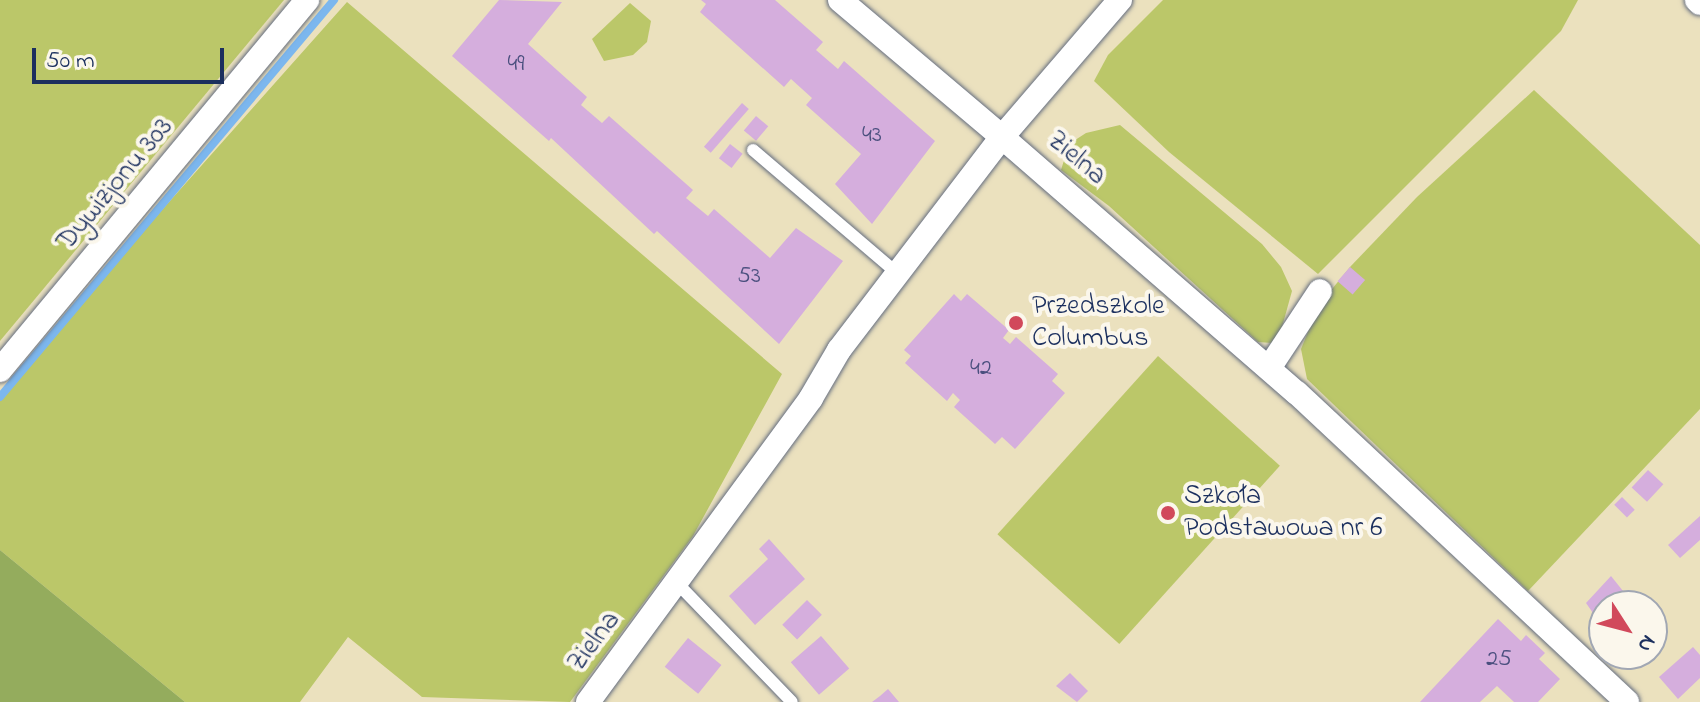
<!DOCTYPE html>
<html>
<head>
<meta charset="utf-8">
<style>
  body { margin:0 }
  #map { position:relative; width:1700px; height:702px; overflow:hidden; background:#ebe1be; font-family:"Indie Flower",sans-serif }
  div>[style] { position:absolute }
  .green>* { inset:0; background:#bbc769; transform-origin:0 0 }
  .forest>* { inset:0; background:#94ac5d }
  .stream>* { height:8px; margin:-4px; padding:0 4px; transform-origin:4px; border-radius:4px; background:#7cb7ee }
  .building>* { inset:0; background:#d5aedd; transform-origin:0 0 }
  .roads { filter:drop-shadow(0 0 2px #646d80) drop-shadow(0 0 2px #646d80) }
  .service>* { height:12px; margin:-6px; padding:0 6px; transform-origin:6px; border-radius:6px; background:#fff }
  .minor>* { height:24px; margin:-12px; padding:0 12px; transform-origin:12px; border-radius:12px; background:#fff }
  .dots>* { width:22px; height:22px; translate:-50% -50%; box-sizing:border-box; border:4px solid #fbf7ec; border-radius:50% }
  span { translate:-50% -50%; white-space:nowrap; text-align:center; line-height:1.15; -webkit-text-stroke:8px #fbf7ec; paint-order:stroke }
  .number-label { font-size:24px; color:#4a4f7e }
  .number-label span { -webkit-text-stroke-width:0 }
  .street-label { font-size:28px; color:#1b2f5e }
  .poi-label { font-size:28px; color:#1b2f5e }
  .left { translate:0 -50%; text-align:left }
  .north { position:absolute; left:1588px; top:590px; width:80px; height:80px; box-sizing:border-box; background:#fbf7ec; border:2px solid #a1a7b3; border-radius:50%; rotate:126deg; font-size:22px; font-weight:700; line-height:32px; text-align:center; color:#1b2f5e }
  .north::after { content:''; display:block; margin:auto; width:28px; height:36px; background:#d1495b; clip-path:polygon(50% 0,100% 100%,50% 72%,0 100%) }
  .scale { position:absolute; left:32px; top:48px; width:192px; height:36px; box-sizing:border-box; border:4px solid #1b2f5e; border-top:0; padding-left:10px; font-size:24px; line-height:28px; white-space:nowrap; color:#1b2f5e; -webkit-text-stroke:6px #fbf7ec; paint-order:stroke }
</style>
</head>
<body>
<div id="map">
  <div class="green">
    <i style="clip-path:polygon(0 0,284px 0,0 341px)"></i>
    <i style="clip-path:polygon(1163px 0,1578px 0,1561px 31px,1318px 274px,1169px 152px,1094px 81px,1108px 55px)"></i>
    <i style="clip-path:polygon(347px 2px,782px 374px,693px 536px,570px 702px,422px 697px,348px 637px,300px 702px,185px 702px,0 550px,0 392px)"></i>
    <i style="clip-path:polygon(630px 3px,651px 21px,647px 42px,633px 55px,604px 61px,592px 39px)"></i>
    <i style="clip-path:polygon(1534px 90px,1700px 245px,1700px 409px,1528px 591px,1307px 379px,1301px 349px,1319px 305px,1350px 267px,1417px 197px)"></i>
    <i style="clip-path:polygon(1120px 125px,1262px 244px,1281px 267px,1292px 291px,1282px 327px,1272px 343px,1258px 342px,1109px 206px,1061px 170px,1069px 144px,1086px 133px)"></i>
    <i style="left:1158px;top:356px;width:164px;height:240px;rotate:42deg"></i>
  </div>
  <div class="forest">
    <i style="clip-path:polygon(0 550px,185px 702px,0 702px)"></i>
  </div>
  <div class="stream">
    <i style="left:0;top:397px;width:519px;rotate:-49.93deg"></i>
  </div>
  <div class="building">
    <i style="clip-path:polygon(499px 0,562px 2px,528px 44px,587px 97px,581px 105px,602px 123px,609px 116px,693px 190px,686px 198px,708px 216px,714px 209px,770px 258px,796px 228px,843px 261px,779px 344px,657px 231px,654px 234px,551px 138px,549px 141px,452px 56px)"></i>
    <i style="clip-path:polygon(701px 0,775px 0,823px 42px,816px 50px,838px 69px,844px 61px,935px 141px,872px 224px,835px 184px,861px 154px,806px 105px,812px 98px,791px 79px,784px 87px,700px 12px,706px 4px)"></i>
    <i style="left:742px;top:103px;width:9px;height:58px;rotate:41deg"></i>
    <i style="left:756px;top:116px;width:16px;height:19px;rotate:40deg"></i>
    <i style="left:730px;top:144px;width:16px;height:18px;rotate:38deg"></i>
    <i style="left:1350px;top:267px;width:20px;height:19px;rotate:41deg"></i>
    <i style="clip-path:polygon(954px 294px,961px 301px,967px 294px,1009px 330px,1003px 338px,1010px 344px,1016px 337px,1058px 374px,1052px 381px,1065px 393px,1015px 449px,1002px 437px,995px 444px,954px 407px,960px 400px,953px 393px,947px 401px,905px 363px,911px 356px,904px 350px)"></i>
    <i style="left:1648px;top:470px;width:21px;height:24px;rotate:43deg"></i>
    <i style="left:1622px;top:497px;width:18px;height:11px;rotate:45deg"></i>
    <i style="clip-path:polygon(1700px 516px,1700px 540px,1680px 558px,1668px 545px)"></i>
    <i style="clip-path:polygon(769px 539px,805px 579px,755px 625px,729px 596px,768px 559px,759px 549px)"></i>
    <i style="clip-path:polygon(1611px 576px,1635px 606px,1604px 606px,1604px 629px,1586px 603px)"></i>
    <i style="left:807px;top:600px;width:21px;height:35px;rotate:45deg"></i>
    <i style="clip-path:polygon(1498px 619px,1521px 641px,1526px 635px,1545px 653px,1539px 659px,1560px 679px,1538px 702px,1514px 702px,1497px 686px,1480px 702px,1420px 702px)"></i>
    <i style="left:821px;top:636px;width:43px;height:40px;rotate:49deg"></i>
    <i style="left:688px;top:638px;width:43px;height:37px;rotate:39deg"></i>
    <i style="clip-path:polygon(1693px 647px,1700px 655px,1700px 678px,1678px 699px,1659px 677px)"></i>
    <i style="clip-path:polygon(1070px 673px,1088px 691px,1077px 702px,1056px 686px)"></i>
    <i style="clip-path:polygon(888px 689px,899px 702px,872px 702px,880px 696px)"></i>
  </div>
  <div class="roads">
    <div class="service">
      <i style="left:753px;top:150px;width:191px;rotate:40.5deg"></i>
      <i style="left:677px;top:583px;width:165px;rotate:46deg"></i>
    </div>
    <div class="minor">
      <i style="left:840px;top:0;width:212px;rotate:40.2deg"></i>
      <i style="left:1002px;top:137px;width:181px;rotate:-49.3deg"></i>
      <i style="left:1697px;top:0;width:4px;rotate:45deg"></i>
      <i style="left:1269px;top:368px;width:92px;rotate:-56.5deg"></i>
      <i style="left:0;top:370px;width:481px;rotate:-50.3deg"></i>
      <i style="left:588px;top:702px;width:377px;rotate:-53.7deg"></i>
      <i style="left:811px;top:398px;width:56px;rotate:-59.7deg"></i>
      <i style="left:839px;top:350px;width:268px;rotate:-52.6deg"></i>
      <i style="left:1002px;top:137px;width:391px;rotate:41deg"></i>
      <i style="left:1297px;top:393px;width:452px;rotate:43.1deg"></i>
    </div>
  </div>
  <div class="dots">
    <i style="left:1016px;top:323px;background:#d1495b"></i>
    <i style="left:1168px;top:513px;background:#d1495b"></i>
  </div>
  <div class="number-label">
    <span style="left:516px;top:65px">49</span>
    <span style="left:872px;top:136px">43</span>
    <span style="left:749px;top:277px">53</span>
    <span style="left:981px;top:369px">42</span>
    <span style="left:1499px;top:660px">25</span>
  </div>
  <div class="street-label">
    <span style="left:1076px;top:159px;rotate:40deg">Zielna</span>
    <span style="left:116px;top:185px;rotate:-50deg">Dywizjonu 303</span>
    <span style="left:595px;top:642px;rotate:-53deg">Zielna</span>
  </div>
  <div class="poi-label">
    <span class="left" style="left:1032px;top:323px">Przedszkole<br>Columbus</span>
    <span class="left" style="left:1184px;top:513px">Szkoła<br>Podstawowa nr 6</span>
  </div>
  <div class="north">N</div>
  <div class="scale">50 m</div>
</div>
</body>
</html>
